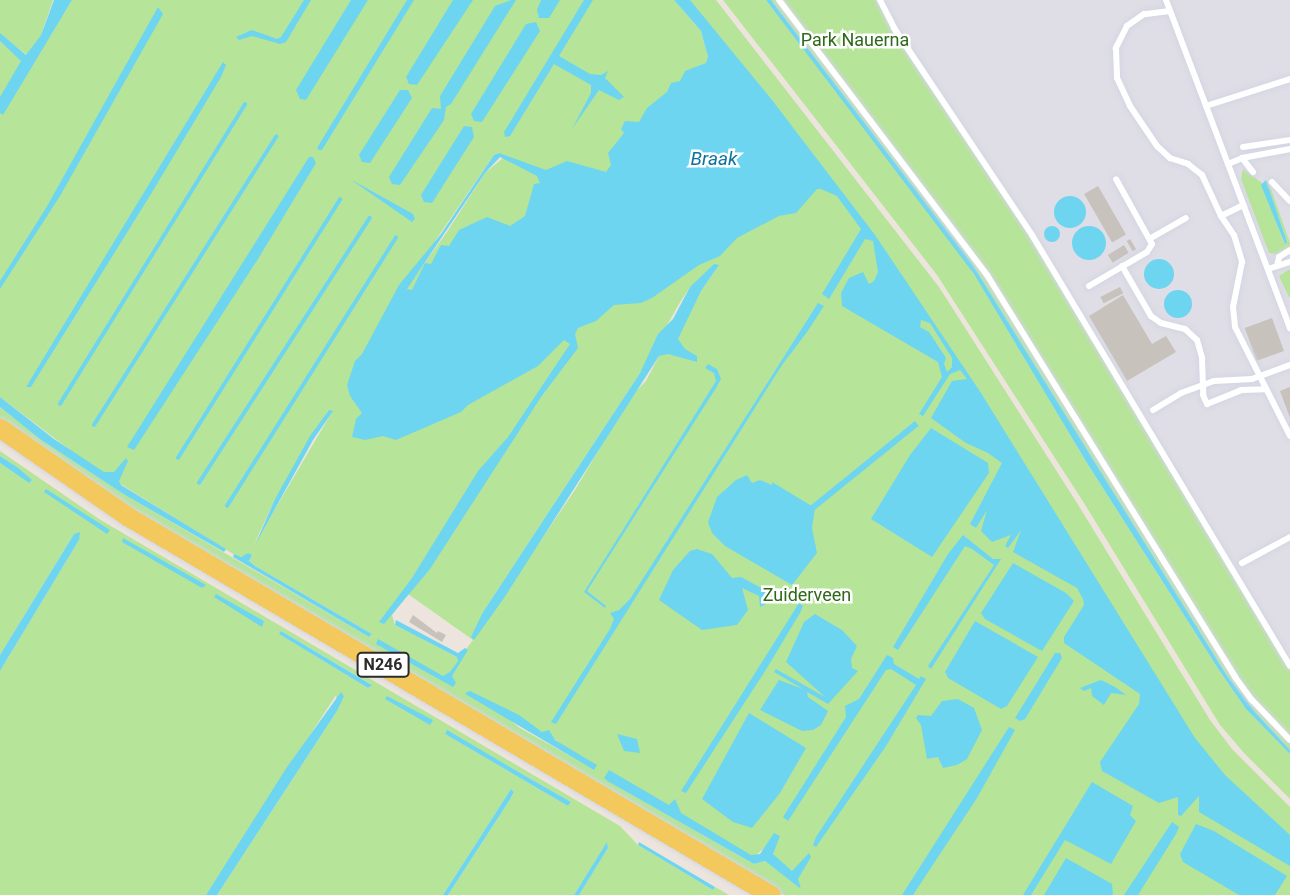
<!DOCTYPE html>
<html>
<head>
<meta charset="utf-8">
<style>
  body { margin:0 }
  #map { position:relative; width:1290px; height:895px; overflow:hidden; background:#ede5dd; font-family:Roboto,sans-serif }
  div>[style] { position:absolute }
  .industrial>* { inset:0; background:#dfdde5 }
  .green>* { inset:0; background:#b6e498 }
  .water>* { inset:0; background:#6ed5f0; transform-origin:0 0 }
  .round { border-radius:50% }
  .stream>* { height:3.5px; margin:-1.75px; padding:0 1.75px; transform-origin:1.75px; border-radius:1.75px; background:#6ed5f0 }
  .building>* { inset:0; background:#c8c2bc; transform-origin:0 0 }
  .roads { filter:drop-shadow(0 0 2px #d2d6e4) drop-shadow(0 0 2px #d2d6e4) }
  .service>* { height:6px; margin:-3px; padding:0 3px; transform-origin:3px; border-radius:3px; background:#fff }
  .primary>* { height:19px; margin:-9.5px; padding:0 9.5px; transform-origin:9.5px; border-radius:9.5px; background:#f3c85c }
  span { translate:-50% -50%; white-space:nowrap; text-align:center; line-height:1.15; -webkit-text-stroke:5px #fff; paint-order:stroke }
  .shield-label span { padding:2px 5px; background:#fff; border:2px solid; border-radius:5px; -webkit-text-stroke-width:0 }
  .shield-label { font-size:16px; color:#2b2b2b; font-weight:700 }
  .park-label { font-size:18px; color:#2e6919 }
  .water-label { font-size:19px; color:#0b739e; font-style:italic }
</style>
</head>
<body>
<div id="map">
  <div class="industrial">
    <i style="clip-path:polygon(876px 0,1290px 0,1290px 671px,891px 27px)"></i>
  </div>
  <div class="green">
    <i style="clip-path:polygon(0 0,53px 0,41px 35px,27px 55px,0 34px)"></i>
    <i style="clip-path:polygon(evenodd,72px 0,674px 0,701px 31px,708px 57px,728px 48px,687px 0,716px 0,939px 287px,1077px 503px,1210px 720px,1232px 749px,1290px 807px,1290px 895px,784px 895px,141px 516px,0 420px,0 407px,41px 440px,125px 495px,369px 637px,372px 634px,255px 566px,249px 561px,252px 555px,238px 557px,90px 465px,0 397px,0 41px,22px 61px,47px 41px,72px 0,499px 153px,503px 158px,485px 173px,447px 232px,406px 289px,394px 301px,494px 155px,499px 153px,72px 0,719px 265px,701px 291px,679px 332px,659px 356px,646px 381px,631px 396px,575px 490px,474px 639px,483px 612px,640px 373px,679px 304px,690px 287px,719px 265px,72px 0,328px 411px,332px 412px,254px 545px,275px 499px,328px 411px,72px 0,408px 594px,473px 640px,461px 656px,457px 657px,395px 625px,392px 615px,408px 594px,72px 0,488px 702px,553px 738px,595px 770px,520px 728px,488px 702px,72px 0,609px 782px,751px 855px,755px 856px,763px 849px,782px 863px,801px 888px,765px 861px,754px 864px,609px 782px)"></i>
    <i style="clip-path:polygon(723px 0,766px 0,949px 238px,980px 283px,1087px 463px,1219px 670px,1246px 709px,1290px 754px,1290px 799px,1245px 754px,1220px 725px,1084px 503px,937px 275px)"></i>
    <i style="clip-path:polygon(771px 0,876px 0,1030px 238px,1290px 671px,1290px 750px,1256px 713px,1226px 674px,971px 262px)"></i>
    <i style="clip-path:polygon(1243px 169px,1262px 183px,1284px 243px,1287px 242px,1266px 180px,1270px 186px,1290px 243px,1290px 247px,1277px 254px,1269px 253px,1241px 179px)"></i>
    <i style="clip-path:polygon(1290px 269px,1290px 297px,1289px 297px,1279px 276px)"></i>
    <i style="clip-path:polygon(evenodd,0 451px,99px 519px,620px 826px,638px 845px,713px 890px,715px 887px,729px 895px,579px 895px,608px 848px,607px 843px,574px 895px,448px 895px,509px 801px,514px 792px,511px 789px,443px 895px,217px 895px,337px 711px,336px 695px,206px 895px,0 895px,0 671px,79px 540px,74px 534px,0 655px,0 463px,29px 483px,17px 467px,0 456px,0 451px,281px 632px,281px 631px,371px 684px,368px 688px,279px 634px,281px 632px,0 451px,447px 731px,571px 802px,568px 806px,445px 734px,447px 731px)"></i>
  </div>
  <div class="water">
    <i style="clip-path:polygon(54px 0,72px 0,3px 115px,0 113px,0 97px,21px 61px,0 41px,0 33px,26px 55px,41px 35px)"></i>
    <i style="clip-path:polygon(304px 0,311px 0,286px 42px,280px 44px,252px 36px,239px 40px,236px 37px,252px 30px,277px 39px,281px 37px)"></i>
    <i style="clip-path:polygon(351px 0,368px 0,306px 100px,300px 99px,296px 90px)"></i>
    <i style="clip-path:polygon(407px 0,414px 0,322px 150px,319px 150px,317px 148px)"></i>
    <i style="clip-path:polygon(453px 0,473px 0,417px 85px,409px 84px,406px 77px)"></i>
    <i style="clip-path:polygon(511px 0,516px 0,451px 104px,446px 107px,444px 120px,400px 185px,392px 184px,389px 177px,432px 108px,441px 109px,440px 96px,495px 6px)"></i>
    <i style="clip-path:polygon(541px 0,560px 0,549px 18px,539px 18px,537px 10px)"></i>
    <i style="clip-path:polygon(584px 0,593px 0,559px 56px,590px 74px,601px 75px,608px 71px,605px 78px,624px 97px,619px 100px,599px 90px,572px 129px,591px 93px,591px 85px,554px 64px,510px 136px,505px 137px,504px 132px)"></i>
    <i style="clip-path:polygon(evenodd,674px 0,690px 0,772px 100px,875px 235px,981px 393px,1195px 738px,1225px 775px,1290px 835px,1290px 866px,1199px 812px,1199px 796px,1181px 816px,1178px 815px,1178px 797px,1159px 803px,1102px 771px,1100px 762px,1139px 704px,1140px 694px,1064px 643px,1064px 637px,1084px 605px,1083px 599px,1077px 588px,1013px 552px,1021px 530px,1008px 548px,1005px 546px,1011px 535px,992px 542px,981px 531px,987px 510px,976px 528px,970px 524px,1002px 463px,988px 453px,966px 443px,931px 418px,952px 381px,967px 379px,960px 370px,950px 374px,923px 416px,919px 414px,942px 377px,938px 362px,842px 306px,841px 293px,849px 278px,863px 272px,869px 284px,874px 281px,878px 272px,873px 241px,865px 239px,829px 299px,822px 294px,861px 229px,837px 196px,821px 189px,817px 189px,796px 213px,779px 216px,737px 238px,720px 256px,699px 265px,652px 298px,641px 303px,614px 305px,596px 321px,578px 328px,575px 334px,578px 348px,541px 397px,430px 569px,384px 624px,379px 622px,412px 578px,478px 471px,508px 437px,570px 344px,564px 340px,538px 366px,468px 405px,461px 412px,396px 440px,383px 436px,365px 440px,352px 437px,356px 419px,362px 413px,350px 396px,347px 385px,355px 361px,362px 354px,399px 285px,441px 234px,494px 155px,499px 153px,546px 170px,567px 161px,606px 172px,611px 165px,608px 153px,624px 133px,621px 129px,625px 121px,639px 122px,647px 108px,667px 92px,671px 83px,680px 81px,685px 71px,706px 63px,708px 57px,701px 31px,674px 0,500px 157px,537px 176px,540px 183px,534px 184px,525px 216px,510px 226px,487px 217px,459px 230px,449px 246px,441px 245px,431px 264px,425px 263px,412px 290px,407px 289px,485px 173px,500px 157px,674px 0,921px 320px,930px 323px,952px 358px,952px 367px,947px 372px,944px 364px,946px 358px,929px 332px,920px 327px,921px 320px)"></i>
    <i style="clip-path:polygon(766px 0,771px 0,971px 262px,1226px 674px,1256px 713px,1290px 750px,1290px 754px,1246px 709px,1219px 670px,1087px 463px,974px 274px)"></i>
    <i style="clip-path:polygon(158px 7px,163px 14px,60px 196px,0 289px,0 281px,46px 208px)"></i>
    <i style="clip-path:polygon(536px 22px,540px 31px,482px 122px,474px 121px,471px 114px,526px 24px)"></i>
    <i style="clip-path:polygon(223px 62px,226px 65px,221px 77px,151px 194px,31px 387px,26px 387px)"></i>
    <i style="clip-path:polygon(400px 90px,408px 90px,412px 98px,370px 163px,362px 162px,359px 155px)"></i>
    <i style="clip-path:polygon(464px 126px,472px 127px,474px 137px,432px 203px,424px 202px,421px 195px)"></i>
    <i style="clip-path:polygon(309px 157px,313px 157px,316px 163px,258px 259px,134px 450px,127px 447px)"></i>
    <i style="clip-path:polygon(350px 179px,413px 214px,415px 219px,412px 222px)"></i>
    <i style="clip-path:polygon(1266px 180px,1287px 242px,1285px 244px,1261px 185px)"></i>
    <i class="round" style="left:1054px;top:196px;width:32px;height:32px"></i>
    <i class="round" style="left:1044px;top:226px;width:16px;height:16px"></i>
    <i class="round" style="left:1072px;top:226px;width:34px;height:34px"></i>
    <i class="round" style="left:1144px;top:259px;width:30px;height:30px"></i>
    <i style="clip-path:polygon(714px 264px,719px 265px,701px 291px,678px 339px,685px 349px,697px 356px,697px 362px,668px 354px,659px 356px,504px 598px,474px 640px,471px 637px,483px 612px,640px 373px,658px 334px,673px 319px,690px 287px)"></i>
    <i class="round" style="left:1164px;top:290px;width:28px;height:28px"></i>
    <i style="clip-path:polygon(818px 303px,824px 306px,807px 332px,782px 365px,556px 724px,551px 722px,610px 629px,614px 619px,610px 613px,619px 610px,630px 599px)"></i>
    <i style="clip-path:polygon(708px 364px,717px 369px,721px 379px,716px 388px,587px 591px,606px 606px,605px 608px,584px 592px,716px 381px,714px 373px,705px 368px)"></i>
    <i style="clip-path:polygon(0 397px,54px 439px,104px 472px,114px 472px,126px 458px,128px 461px,119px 481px,121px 485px,226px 549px,224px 552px,125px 495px,41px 440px,0 407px)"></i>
    <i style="clip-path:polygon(329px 410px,333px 411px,313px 440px,255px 545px,275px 499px,310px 436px)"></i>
    <i style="left:915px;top:421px;width:6px;height:201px;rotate:51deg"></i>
    <i style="clip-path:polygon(931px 428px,988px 463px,989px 473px,932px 557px,871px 519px,910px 455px)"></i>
    <i style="clip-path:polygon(0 456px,17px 467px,32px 480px,29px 483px,0 463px)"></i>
    <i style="clip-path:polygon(747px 475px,752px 483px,760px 480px,772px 485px,772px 482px,815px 508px,812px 528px,817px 553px,792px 585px,725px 546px,712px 533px,708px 522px,717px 497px,736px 480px)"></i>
    <i style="clip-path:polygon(46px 489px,110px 530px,107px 534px,44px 492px)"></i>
    <i style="clip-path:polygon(80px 532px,79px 540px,0 671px,0 655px,74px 534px)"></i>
    <i style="clip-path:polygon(963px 535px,993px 559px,1001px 559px,931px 669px,928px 666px,994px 565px,972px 549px,965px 546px,898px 650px,893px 647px,948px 554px)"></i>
    <i style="clip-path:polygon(123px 538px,206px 585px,202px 588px,122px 542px)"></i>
    <i style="clip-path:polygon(697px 549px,712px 554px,732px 578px,741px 577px,765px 590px,766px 604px,760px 607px,759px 596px,742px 588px,748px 610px,737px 625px,702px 630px,659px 600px,673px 570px,690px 551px)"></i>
    <i style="clip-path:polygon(248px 553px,252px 555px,249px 561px,255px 566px,372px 634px,369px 637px,233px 557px,234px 554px,241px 557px)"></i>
    <i style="clip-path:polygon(1013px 563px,1066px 593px,1074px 601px,1042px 651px,985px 619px,981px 613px)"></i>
    <i style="clip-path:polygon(216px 594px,264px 621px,262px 627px,214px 597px)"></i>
    <i style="clip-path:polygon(799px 603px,803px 606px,800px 613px,767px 668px,686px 793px,681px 791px)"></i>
    <i style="clip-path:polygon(815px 614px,842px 630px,857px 646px,851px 659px,852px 668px,858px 671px,828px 704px,807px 692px,808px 697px,828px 711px,821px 725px,813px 730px,802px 731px,760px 710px,779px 680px,803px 689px,774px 672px,776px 669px,825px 697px,786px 662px,804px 622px)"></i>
    <i style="clip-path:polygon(396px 620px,458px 653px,465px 648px,468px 650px,452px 676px,456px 683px,453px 687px,376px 644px,378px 639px,443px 676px,450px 672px,458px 661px,457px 657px,395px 625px)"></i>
    <i style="clip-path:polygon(975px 621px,1038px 657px,1007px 706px,1001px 709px,948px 678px,945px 672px)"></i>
    <i style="clip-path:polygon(281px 631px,372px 685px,368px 688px,279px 634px)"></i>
    <i style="clip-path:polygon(1055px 653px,1060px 653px,1062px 658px,1025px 719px,1020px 721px,1015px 718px)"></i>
    <i style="clip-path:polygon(887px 655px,893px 658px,894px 664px,919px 679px,921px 676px,926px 679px,886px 746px,816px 847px,813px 845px,816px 837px,916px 685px,891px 669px,886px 670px,788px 821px,783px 817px,846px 717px,845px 706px,859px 699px)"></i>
    <i style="clip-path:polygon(1101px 680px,1115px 687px,1126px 695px,1111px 693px,1104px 705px,1092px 696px,1091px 688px,1084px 691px,1080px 688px)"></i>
    <i style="clip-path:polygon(470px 691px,519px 715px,542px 732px,549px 730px,555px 740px,597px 765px,594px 770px,467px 695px,465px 693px)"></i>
    <i style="clip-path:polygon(341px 692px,344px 696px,337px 711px,217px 895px,206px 895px,287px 767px)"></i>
    <i style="clip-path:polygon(387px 696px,433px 720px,430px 725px,385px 699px)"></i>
    <i style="clip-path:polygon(958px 699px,974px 708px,982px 730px,967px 759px,957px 765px,943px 768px,938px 757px,927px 759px,921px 725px,916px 718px,918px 715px,931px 716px,942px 701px)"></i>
    <i style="clip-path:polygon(749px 713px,806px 748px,780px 793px,752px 828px,733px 822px,702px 799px)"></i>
    <i style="clip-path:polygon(1009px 727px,1015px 730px,977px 798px,913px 895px,902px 895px)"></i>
    <i style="clip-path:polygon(447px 730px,522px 774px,571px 802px,568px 806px,445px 734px)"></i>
    <i style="clip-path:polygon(617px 734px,637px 739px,640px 753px,624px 751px)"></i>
    <i style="clip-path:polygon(609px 770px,669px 805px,675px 799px,681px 813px,751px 855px,760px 854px,774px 833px,780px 836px,773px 854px,792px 871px,809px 853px,811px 857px,798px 879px,801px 889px,765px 861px,754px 864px,609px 782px,604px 778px)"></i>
    <i style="clip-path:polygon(1092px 782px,1133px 806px,1130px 815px,1136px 821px,1111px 864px,1065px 840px,1031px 895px,1023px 895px)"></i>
    <i style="clip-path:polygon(511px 789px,514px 792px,509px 801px,448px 895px,443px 895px)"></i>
    <i style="clip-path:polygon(1172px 822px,1179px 827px,1176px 834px,1138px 895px,1124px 895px)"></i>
    <i style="clip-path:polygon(1196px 824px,1214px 831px,1287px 876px,1275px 895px,1239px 895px,1183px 862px,1180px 854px)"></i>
    <i style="clip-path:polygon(607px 842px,608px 848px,579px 895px,574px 895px)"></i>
    <i style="clip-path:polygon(639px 842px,715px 887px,713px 890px,638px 845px)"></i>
    <i style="clip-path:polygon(1066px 858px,1112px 884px,1113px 895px,1044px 895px)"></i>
  </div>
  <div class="stream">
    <i style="left:60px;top:404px;width:352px;rotate:-58.3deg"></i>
    <i style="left:94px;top:425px;width:341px;rotate:-57.7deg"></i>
    <i style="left:178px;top:458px;width:305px;rotate:-57.9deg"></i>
    <i style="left:199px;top:483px;width:315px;rotate:-57.2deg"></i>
    <i style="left:227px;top:506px;width:317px;rotate:-57.8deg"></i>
  </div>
  <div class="building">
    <i style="left:1098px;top:186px;width:56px;height:16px;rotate:60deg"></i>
    <i style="left:1130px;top:239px;width:12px;height:4px;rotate:59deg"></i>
    <i style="left:1124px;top:245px;width:9px;height:19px;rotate:58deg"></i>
    <i style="left:1120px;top:287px;width:7px;height:22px;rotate:63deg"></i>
    <i style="clip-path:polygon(1123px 295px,1152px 344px,1166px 336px,1176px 352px,1127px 381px,1089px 316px)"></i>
    <i style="left:1272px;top:318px;width:35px;height:29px;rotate:70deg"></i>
    <i style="clip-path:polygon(1290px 387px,1290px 418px,1280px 391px)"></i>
    <i style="clip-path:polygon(413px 615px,437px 633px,438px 631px,446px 635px,442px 642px,409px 622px)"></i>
  </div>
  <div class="roads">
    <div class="service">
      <i style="left:779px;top:0;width:345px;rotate:52.9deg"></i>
      <i style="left:987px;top:275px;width:472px;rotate:58.3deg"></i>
      <i style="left:1235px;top:677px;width:29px;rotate:54deg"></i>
      <i style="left:1252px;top:700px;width:55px;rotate:46.5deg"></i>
      <i style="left:880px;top:0;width:31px;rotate:63deg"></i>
      <i style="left:894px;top:28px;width:249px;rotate:56.3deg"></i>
      <i style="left:1032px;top:235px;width:502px;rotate:59.09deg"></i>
      <i style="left:1166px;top:0;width:351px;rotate:69.3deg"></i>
      <i style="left:1170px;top:11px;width:26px;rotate:173deg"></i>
      <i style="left:1144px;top:14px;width:21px;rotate:145deg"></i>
      <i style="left:1127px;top:26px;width:25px;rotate:117deg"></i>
      <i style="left:1116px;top:48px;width:30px;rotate:88deg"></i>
      <i style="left:1117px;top:78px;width:31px;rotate:65deg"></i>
      <i style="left:1130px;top:106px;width:48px;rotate:56deg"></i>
      <i style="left:1157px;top:146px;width:18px;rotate:43deg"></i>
      <i style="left:1170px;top:158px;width:19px;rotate:18deg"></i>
      <i style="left:1188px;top:164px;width:18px;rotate:38deg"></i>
      <i style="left:1202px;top:175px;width:45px;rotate:65.1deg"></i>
      <i style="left:1221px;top:216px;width:23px;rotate:56deg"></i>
      <i style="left:1234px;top:235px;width:28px;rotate:73deg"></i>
      <i style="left:1242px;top:262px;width:46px;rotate:101.3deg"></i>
      <i style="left:1233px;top:307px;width:20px;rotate:84deg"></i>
      <i style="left:1235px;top:327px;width:122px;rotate:63.2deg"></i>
      <i style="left:1206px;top:106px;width:88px;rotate:-17.8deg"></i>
      <i style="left:1243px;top:147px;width:48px;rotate:-8.5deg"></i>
      <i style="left:1242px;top:158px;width:18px;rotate:52deg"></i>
      <i style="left:1228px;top:164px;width:15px;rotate:-23deg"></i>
      <i style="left:1242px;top:158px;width:49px;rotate:-10.6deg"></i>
      <i style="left:1272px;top:182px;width:26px;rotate:47deg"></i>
      <i style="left:1221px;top:216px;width:25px;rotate:-26deg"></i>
      <i style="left:1151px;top:238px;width:40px;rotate:-29.7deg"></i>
      <i style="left:1122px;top:266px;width:58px;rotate:59.9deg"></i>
      <i style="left:1151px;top:316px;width:12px;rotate:35deg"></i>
      <i style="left:1161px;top:323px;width:25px;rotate:14deg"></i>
      <i style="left:1185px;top:329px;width:16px;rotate:43deg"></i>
      <i style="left:1197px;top:340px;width:19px;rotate:74deg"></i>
      <i style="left:1202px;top:358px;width:37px;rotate:88deg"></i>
      <i style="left:1203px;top:395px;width:10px;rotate:66deg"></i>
      <i style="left:1207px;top:404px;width:37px;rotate:-22deg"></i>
      <i style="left:1241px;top:390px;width:25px;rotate:-2deg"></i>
      <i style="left:1277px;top:266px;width:9px;rotate:-77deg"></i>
      <i style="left:1279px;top:257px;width:13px;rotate:-32deg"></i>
      <i style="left:1268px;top:269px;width:23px;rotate:-18deg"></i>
      <i style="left:1089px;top:286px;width:67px;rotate:-30.4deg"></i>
      <i style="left:1147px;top:252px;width:9px;rotate:-58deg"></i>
      <i style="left:1152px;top:244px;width:74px;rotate:-119deg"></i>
      <i style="left:1153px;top:410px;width:33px;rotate:-31deg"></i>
      <i style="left:1181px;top:393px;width:35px;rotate:-20deg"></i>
      <i style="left:1214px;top:381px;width:38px;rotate:-3deg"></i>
      <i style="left:1252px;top:379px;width:40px;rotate:-20.2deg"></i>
      <i style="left:1242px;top:563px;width:55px;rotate:-28.4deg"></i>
    </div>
    <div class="primary">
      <i style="left:0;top:428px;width:155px;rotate:34.7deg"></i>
      <i style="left:127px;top:516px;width:747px;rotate:30.48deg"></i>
    </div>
  </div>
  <div class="shield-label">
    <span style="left:383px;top:665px">N246</span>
  </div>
  <div class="park-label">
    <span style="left:855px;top:40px">Park Nauerna</span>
    <span style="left:807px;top:595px">Zuiderveen</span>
  </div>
  <div class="water-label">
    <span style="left:714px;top:159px">Braak</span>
  </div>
</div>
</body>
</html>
